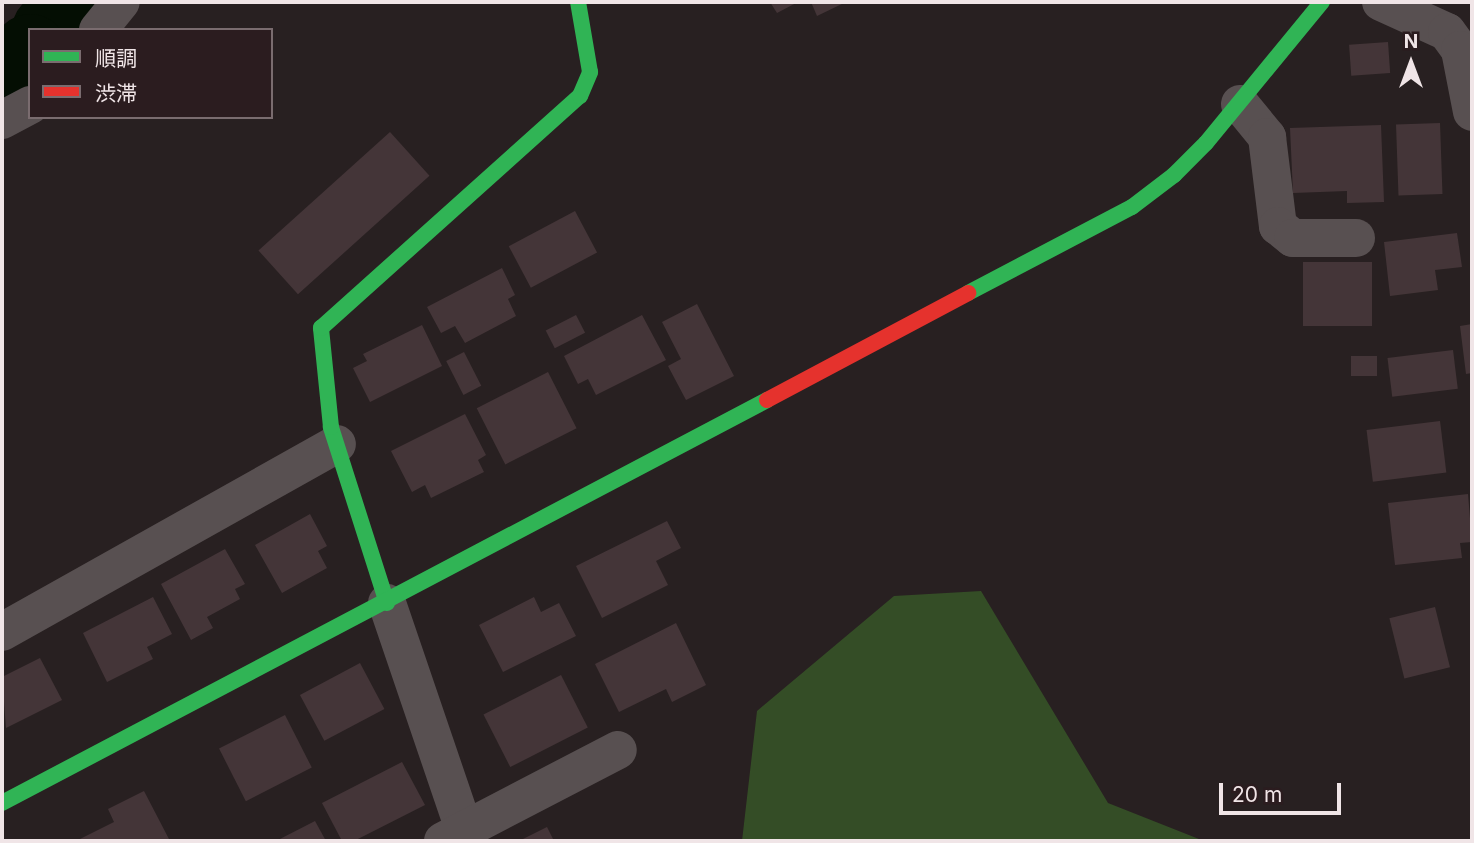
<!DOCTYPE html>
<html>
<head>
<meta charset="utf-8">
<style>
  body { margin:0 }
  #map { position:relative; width:1474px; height:843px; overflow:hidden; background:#282021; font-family:Inter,"Noto Sans JP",sans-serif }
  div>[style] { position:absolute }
  .forest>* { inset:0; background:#344d26 }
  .river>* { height:74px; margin:-37px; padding:0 37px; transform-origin:37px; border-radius:37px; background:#040e03 }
  .building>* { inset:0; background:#443538; transform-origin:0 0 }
  .street>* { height:38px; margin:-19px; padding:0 19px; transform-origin:19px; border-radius:19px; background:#585051 }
  .fast>* { height:16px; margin:-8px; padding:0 8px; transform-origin:8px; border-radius:8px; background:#30b455 }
  .jam>* { height:16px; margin:-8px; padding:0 8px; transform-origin:8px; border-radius:8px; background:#e5322d }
  span { translate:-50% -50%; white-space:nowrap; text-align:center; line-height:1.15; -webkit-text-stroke:5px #2b1c1f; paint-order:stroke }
  .frame { position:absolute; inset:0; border:4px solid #f0e5e7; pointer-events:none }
  .legend { position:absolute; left:28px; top:28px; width:245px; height:91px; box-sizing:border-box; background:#2b1c1f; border:2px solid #7a6c6f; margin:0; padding:9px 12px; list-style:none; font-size:21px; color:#f0e5e7 }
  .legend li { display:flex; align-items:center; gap:14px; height:35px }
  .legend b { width:35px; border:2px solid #7a6c6f }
  .north { position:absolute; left:1376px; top:28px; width:70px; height:70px; -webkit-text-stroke:5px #2b1c1f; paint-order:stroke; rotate:0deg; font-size:19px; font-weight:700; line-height:28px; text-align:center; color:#f0e5e7 }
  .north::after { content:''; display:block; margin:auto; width:24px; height:32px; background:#f0e5e7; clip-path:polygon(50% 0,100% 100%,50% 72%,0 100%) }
  .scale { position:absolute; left:1219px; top:783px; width:122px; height:32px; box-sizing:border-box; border:4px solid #f0e5e7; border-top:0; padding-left:9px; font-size:21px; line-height:24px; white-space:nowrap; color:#f0e5e7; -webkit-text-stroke:5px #2b1c1f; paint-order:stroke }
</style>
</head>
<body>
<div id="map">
  <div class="forest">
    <i style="clip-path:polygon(981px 591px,1108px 803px,1204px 841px,742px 841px,757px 711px,894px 596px)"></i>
  </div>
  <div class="river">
    <i style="left:49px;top:30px;width:38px;rotate:-47deg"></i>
    <i style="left:2px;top:78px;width:39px;rotate:-44deg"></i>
  </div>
  <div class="building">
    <i style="clip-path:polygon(770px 2px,798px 2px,777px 13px)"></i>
    <i style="clip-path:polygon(811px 2px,846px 2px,817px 16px)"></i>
    <i style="left:1388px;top:42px;width:31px;height:39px;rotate:86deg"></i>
    <i style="left:1440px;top:123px;width:71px;height:44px;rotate:88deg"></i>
    <i style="clip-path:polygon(1381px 125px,1384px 202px,1347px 203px,1347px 191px,1293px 193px,1290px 128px)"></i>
    <i style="left:390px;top:132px;width:59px;height:177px;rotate:48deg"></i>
    <i style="left:575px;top:211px;width:47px;height:75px;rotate:62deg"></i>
    <i style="clip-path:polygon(1457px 233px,1462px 267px,1435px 270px,1438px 290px,1390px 296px,1384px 242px)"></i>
    <i style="left:1303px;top:262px;width:69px;height:64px"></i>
    <i style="clip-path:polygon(502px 268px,515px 295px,508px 299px,516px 316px,465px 343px,455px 326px,441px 333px,427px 307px)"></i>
    <i style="clip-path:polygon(697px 304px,734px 376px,686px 400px,668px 366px,681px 359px,662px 322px)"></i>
    <i style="left:576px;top:315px;width:20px;height:34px;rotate:63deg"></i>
    <i style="clip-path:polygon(642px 315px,666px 360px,596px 395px,588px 379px,578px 384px,564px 356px)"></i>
    <i style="clip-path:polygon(1472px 324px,1472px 373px,1466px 374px,1460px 326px)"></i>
    <i style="clip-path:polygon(422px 325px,442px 366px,370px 402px,353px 368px,367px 361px,363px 354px)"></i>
    <i style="left:1453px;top:350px;width:39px;height:66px;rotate:83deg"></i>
    <i style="left:464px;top:352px;width:38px;height:20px;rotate:63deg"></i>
    <i style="left:1351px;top:356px;width:26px;height:20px"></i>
    <i style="left:548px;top:372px;width:63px;height:80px;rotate:63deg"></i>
    <i style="clip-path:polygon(465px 414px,486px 455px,478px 460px,484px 472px,431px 498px,425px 485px,412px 492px,391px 451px)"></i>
    <i style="left:1440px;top:421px;width:52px;height:74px;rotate:83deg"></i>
    <i style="clip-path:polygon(1468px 494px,1472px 542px,1460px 543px,1462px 558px,1395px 565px,1388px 503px)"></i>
    <i style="clip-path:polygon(310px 514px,327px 546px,318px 551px,327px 568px,282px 593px,255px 545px)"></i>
    <i style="clip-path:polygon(667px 521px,681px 548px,656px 561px,668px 585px,602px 618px,576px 566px)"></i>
    <i style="clip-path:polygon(225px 549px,245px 584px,235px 589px,240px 599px,207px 617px,213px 628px,191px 640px,161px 584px)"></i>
    <i style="clip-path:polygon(153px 597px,172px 634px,147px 647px,153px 659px,107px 682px,83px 633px)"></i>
    <i style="clip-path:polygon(534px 597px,541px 612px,559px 603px,576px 636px,503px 672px,479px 625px)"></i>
    <i style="left:1435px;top:607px;width:62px;height:47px;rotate:76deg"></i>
    <i style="clip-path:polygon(676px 623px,706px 685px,672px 702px,666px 689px,619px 712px,595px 664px)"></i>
    <i style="clip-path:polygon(40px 658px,62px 700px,6px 728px,2px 677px)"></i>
    <i style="left:360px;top:663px;width:52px;height:68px;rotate:62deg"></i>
    <i style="left:561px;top:675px;width:59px;height:87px;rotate:63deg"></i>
    <i style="left:285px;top:715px;width:59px;height:74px;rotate:63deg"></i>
    <i style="clip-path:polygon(402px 762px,425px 805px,354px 841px,342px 841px,322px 803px)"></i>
    <i style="clip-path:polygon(144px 791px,170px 841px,76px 841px,114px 822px,108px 809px)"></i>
    <i style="clip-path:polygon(315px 821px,326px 841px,276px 841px)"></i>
    <i style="clip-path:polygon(547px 827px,554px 841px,519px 841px)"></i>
  </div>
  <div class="street">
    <i style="left:1381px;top:2px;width:72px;rotate:24.4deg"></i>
    <i style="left:1447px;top:32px;width:22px;rotate:54deg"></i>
    <i style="left:1460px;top:50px;width:63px;rotate:79deg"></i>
    <i style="left:98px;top:30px;width:36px;rotate:-51deg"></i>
    <i style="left:1240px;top:104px;width:43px;rotate:50.7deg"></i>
    <i style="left:1267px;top:137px;width:90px;rotate:83deg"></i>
    <i style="left:1278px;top:226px;width:19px;rotate:39deg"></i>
    <i style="left:1293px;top:238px;width:63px"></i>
    <i style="left:2px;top:120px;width:32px;rotate:-28deg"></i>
    <i style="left:387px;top:603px;width:251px;rotate:71.2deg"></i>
    <i style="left:2px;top:632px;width:384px;rotate:-29.3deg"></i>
    <i style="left:443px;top:841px;width:197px;rotate:-27.5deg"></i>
  </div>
  <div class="fast">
    <i style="left:968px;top:293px;width:185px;rotate:-27.7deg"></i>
    <i style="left:1132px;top:207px;width:53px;rotate:-37.3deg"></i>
    <i style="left:1174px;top:175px;width:45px;rotate:-45deg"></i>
    <i style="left:1206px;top:143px;width:183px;rotate:-50.6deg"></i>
    <i style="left:387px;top:603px;width:185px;rotate:-107.7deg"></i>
    <i style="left:331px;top:427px;width:100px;rotate:-95.8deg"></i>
    <i style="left:321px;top:328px;width:348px;rotate:-41.9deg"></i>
    <i style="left:580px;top:96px;width:26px;rotate:-67deg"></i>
    <i style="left:590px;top:72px;width:71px;rotate:-99.7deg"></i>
    <i style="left:2px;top:803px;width:865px;rotate:-27.78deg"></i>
  </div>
  <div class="jam">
    <i style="left:767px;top:400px;width:228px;rotate:-28deg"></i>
  </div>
  <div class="frame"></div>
  <ul class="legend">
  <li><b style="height:9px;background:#30b455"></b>順調</li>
  <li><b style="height:9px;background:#e5322d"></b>渋滞</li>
  </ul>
  <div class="north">N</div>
  <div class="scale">20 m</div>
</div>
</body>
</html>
